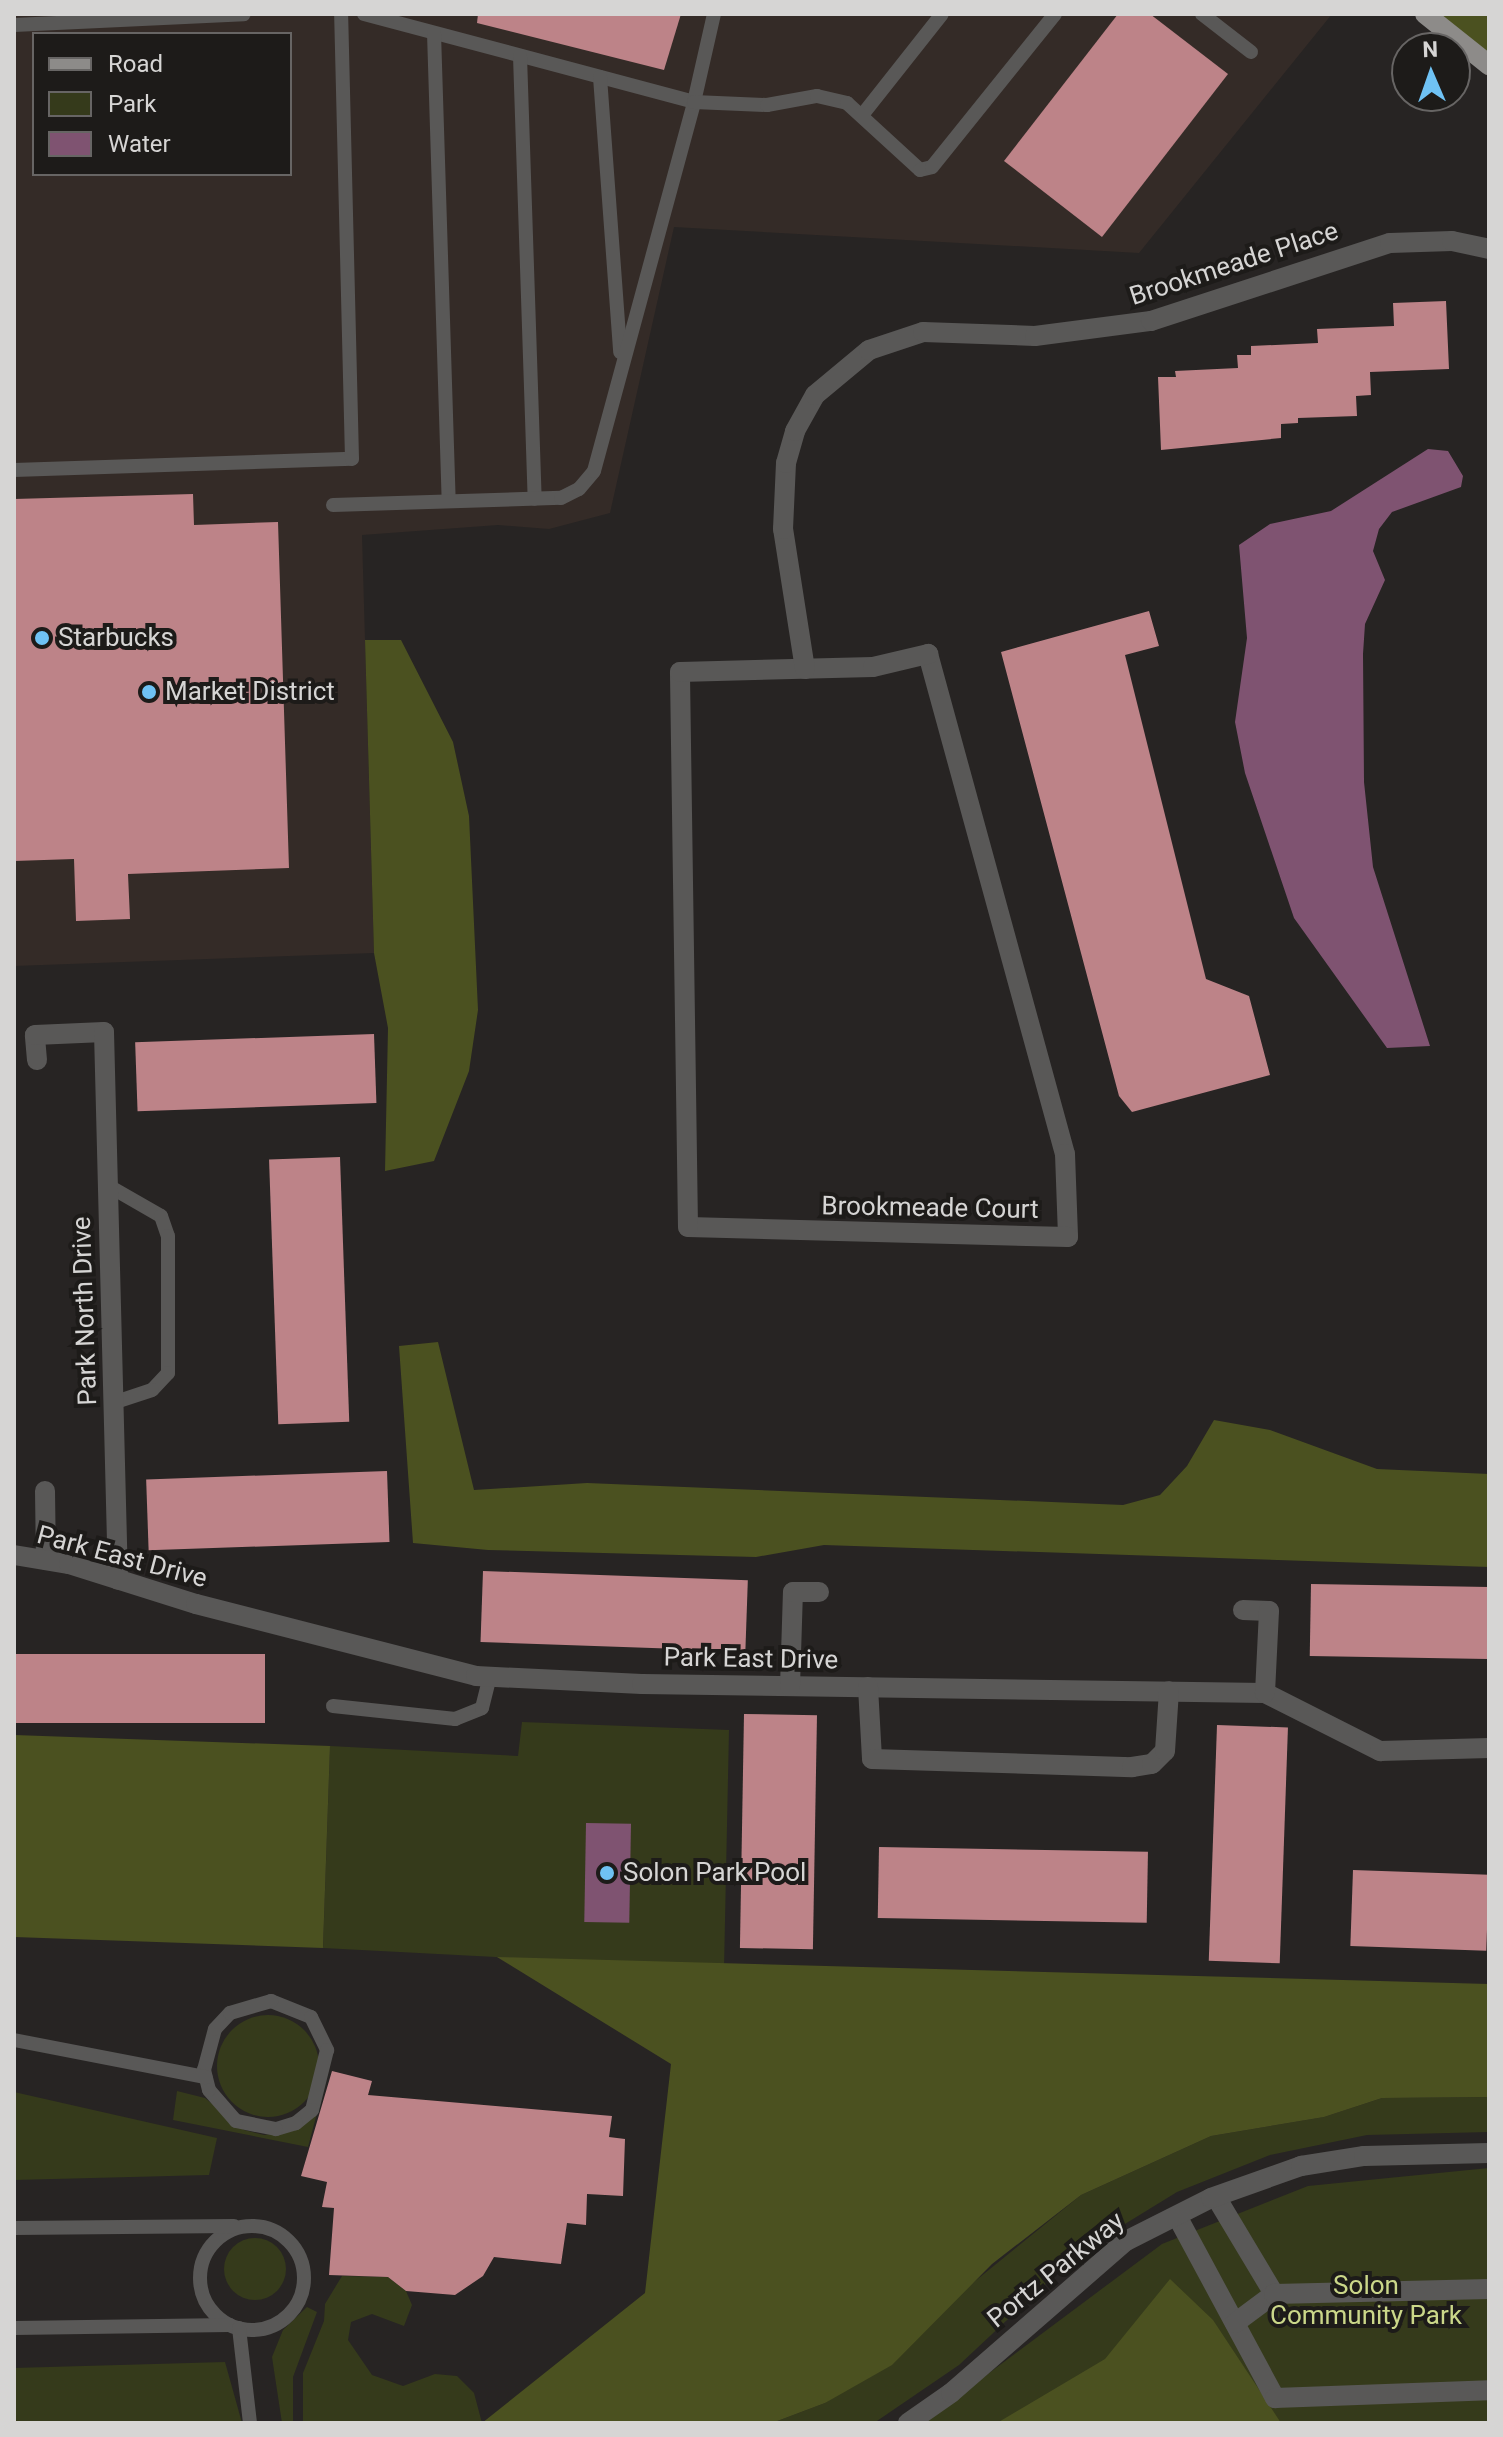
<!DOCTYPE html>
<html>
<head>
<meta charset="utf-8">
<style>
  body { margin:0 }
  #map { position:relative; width:1503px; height:2437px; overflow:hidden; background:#272423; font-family:Roboto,sans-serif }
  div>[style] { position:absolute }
  .built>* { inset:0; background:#342b27 }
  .green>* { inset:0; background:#353a1b }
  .round { border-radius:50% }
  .forest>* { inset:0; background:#4b5120; transform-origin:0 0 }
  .water>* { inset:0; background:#7f5371; transform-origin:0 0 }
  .building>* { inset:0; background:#bd8388; transform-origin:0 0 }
  .lane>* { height:14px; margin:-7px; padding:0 7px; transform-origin:7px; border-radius:7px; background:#595857 }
  .lane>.ring { margin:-7px; padding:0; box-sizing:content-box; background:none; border:14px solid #595857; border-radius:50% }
  .street>* { height:20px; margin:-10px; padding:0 10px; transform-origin:10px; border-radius:10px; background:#595857 }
  .primary>* { height:20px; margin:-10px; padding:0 10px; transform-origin:10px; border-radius:10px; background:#8d8b89 }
  .dots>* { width:22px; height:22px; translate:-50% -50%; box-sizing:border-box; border:4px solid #1d1b19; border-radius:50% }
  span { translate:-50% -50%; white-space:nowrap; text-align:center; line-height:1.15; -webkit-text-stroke:8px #1d1b19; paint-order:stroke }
  .street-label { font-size:26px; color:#d6d5d4 }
  .poi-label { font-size:26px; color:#d6d5d4 }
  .left { translate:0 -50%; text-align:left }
  .park-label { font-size:26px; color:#cbd789 }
  .frame { position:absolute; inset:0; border:16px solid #d6d5d4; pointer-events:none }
  .legend { position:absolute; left:32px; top:32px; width:260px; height:144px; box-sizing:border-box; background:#1d1b19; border:2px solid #676564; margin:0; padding:10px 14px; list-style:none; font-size:24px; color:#d6d5d4 }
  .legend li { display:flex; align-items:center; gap:16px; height:40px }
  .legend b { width:40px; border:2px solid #676564 }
  .north { position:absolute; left:1391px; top:32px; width:80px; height:80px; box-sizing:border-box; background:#1d1b19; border:2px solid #676564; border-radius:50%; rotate:358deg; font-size:22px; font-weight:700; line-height:32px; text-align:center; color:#d6d5d4 }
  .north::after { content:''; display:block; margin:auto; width:28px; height:36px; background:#6fc2f4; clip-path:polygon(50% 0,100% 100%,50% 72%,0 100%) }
</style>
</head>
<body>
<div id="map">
  <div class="built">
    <i style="clip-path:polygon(evenodd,14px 14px,1332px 14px,1139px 253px,674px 227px,610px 513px,549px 529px,498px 525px,362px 535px,374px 953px,14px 966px,14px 14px,34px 34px,290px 34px,290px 174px,34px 174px,34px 34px)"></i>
  </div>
  <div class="green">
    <i style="clip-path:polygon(522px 1722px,729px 1730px,724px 1969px,323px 1948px,330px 1746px,518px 1756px)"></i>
    <i class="round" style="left:217px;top:2015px;width:102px;height:102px"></i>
    <i style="clip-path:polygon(177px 2091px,205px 2098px,244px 2130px,264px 2135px,284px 2132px,317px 2113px,308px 2147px,173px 2120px)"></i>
    <i style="clip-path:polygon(14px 2092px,217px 2138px,209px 2175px,14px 2180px)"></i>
    <i style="clip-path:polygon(1489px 2097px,1489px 2132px,1367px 2135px,1270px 2155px,1177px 2192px,1081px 2251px,959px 2365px,874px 2423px,772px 2423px,825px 2403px,1081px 2195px,1211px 2136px,1324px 2117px,1382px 2098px)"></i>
    <i style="clip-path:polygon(1489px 2168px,1489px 2423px,922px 2423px,1162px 2244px,1308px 2186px)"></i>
    <i class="round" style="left:224px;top:2238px;width:62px;height:62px"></i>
    <i style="clip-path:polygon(342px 2276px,388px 2277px,406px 2291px,412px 2305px,404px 2326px,372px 2314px,351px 2322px,348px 2340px,372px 2375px,403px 2386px,435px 2374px,457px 2376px,474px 2393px,482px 2423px,303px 2423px,303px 2373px,324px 2321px,325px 2304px)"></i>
    <i style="clip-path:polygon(307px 2307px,317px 2312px,293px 2377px,293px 2423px,282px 2423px,272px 2357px,283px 2330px)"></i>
    <i style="clip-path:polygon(225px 2362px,242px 2423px,14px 2423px,14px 2368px)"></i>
  </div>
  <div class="forest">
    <i style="clip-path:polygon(1425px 14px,1489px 14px,1489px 65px)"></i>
    <i style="clip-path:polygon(365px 640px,401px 640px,453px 742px,469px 816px,478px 1010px,469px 1071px,434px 1161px,385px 1171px,388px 1028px,374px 953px)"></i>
    <i style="clip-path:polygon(438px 1342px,474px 1490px,587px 1483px,1123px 1505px,1160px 1495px,1187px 1466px,1214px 1420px,1270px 1430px,1377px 1469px,1489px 1474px,1489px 1567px,824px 1545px,756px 1557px,488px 1550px,413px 1543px,399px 1346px)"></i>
    <i style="left:330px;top:1746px;width:202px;height:316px;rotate:92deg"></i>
    <i style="clip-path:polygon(497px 1957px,1489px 1984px,1489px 2097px,1382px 2098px,1324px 2117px,1211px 2136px,1081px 2195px,992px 2264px,892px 2365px,825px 2403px,772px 2423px,482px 2423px,645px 2293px,671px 2064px)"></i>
    <i style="clip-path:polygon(1170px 2279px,1213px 2320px,1281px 2423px,997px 2423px,1105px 2359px)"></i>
  </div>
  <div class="water">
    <i style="clip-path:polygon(1428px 449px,1448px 451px,1463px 476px,1461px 487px,1392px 512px,1379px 529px,1373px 551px,1385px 580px,1365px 624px,1363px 654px,1364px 782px,1373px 867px,1430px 1046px,1387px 1048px,1294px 918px,1245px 773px,1235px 722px,1247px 638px,1239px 545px,1270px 524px,1331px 511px)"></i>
    <i style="left:586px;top:1823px;width:45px;height:99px;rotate:1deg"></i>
  </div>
  <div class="building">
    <i style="clip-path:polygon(478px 14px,681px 14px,664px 70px,477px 23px)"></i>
    <i style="clip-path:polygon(1118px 14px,1150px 14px,1228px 74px,1102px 237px,1004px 161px)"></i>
    <i style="clip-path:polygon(1446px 301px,1449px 369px,1370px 372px,1371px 395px,1356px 396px,1357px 416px,1298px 418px,1298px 423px,1281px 424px,1281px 438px,1161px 450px,1158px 377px,1176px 377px,1175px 371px,1238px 368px,1237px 355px,1251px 355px,1251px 346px,1318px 343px,1317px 329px,1394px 326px,1393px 303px)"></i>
    <i style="clip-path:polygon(193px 494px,194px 525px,278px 522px,289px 868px,128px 874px,130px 919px,76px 921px,74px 859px,14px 861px,14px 499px)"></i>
    <i style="clip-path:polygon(1149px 611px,1159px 646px,1125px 655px,1206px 979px,1249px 996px,1270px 1075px,1132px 1112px,1119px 1096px,1001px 652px)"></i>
    <i style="left:374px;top:1034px;width:69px;height:239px;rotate:88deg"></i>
    <i style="left:340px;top:1157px;width:265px;height:71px;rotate:88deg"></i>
    <i style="left:387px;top:1471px;width:71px;height:241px;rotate:88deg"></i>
    <i style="left:483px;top:1571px;width:265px;height:71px;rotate:2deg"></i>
    <i style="left:1311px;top:1584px;width:178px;height:72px;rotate:1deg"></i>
    <i style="left:265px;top:1654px;width:69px;height:251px;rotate:90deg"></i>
    <i style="left:744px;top:1714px;width:73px;height:234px;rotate:1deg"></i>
    <i style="left:1217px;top:1725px;width:71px;height:236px;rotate:2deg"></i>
    <i style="left:879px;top:1847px;width:269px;height:71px;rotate:1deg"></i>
    <i style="left:1353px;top:1870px;width:136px;height:76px;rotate:2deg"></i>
    <i style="clip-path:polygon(332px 2071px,372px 2081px,368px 2095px,612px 2116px,609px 2137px,625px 2139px,623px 2196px,587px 2194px,586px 2225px,567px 2223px,561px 2264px,494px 2257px,483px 2276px,455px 2295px,406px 2291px,388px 2277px,329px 2275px,334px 2208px,322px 2207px,327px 2182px,301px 2176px)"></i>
  </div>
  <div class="lane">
    <i style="left:364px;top:14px;width:342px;rotate:14.9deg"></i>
    <i style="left:694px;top:102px;width:90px;rotate:-77.2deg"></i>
    <i style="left:1202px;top:14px;width:62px;rotate:37.8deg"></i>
    <i style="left:14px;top:25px;width:230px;rotate:-2.7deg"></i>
    <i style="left:434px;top:33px;width:468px;rotate:88.2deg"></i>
    <i style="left:520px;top:56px;width:443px;rotate:88.1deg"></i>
    <i style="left:600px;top:77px;width:276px;rotate:85.8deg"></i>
    <i style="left:863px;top:114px;width:127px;rotate:-51.7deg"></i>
    <i style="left:14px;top:470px;width:338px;rotate:-1.9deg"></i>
    <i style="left:352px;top:459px;width:445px;rotate:-91.4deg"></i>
    <i style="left:333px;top:505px;width:228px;rotate:-1.8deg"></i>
    <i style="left:561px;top:498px;width:20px;rotate:-27deg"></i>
    <i style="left:579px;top:489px;width:23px;rotate:-50deg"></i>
    <i style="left:594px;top:471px;width:382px;rotate:-74.8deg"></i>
    <i style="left:694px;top:102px;width:73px;rotate:2.4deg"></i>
    <i style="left:767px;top:105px;width:51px;rotate:-10.2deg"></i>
    <i style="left:817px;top:96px;width:31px;rotate:13deg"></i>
    <i style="left:847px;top:103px;width:99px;rotate:42.5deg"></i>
    <i style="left:920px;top:170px;width:12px;rotate:-14deg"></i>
    <i style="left:932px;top:167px;width:196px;rotate:-51.2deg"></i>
    <i style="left:107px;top:1185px;width:62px;rotate:29.9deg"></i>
    <i style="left:161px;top:1216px;width:21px;rotate:71deg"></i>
    <i style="left:168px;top:1236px;width:137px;rotate:90deg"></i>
    <i style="left:168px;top:1373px;width:23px;rotate:133deg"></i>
    <i style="left:152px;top:1390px;width:41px;rotate:161.6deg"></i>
    <i style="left:333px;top:1706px;width:123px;rotate:6.1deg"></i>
    <i style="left:455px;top:1719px;width:29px;rotate:-22deg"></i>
    <i style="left:482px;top:1708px;width:32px;rotate:-76deg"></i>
    <i style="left:271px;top:2001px;width:43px;rotate:21.8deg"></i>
    <i style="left:311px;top:2017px;width:37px;rotate:64deg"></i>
    <i style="left:327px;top:2050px;width:62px;rotate:104deg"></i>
    <i style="left:312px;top:2110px;width:21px;rotate:141deg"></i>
    <i style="left:296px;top:2123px;width:21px;rotate:163deg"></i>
    <i style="left:276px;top:2129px;width:41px;rotate:-168.7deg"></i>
    <i style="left:236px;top:2121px;width:41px;rotate:-131.1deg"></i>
    <i style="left:209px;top:2090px;width:21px;rotate:-104deg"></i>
    <i style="left:204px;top:2070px;width:42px;rotate:-75deg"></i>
    <i style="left:215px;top:2029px;width:22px;rotate:-47deg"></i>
    <i style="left:230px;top:2013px;width:43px;rotate:-16.3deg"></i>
    <i style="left:14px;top:2040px;width:195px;rotate:11deg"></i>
    <i class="ring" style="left:200px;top:2226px;width:90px;height:90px"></i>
    <i style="left:14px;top:2228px;width:220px;rotate:-0.5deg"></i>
    <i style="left:14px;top:2328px;width:216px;rotate:-0.8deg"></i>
    <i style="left:239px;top:2328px;width:96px;rotate:83.4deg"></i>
  </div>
  <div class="street">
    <i style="left:928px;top:654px;width:518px;rotate:74.68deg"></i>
    <i style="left:1065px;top:1154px;width:83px;rotate:87.9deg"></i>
    <i style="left:1068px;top:1237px;width:380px;rotate:-178.5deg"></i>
    <i style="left:688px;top:1227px;width:555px;rotate:-90.83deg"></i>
    <i style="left:680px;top:672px;width:193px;rotate:-1.5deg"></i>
    <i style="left:873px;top:667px;width:57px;rotate:-13.3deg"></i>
    <i style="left:805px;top:669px;width:142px;rotate:-98.9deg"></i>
    <i style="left:783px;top:529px;width:66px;rotate:-87.4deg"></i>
    <i style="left:786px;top:463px;width:33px;rotate:-74deg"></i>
    <i style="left:795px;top:431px;width:41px;rotate:-60.9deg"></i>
    <i style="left:815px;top:395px;width:70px;rotate:-39.8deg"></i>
    <i style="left:869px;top:350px;width:57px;rotate:-18.4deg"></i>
    <i style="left:923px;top:332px;width:112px;rotate:2deg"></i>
    <i style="left:1035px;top:336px;width:117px;rotate:-7.4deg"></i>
    <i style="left:1151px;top:321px;width:251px;rotate:-18.1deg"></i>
    <i style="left:1390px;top:243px;width:62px;rotate:-1.8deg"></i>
    <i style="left:1452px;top:241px;width:38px;rotate:12deg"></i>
    <i style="left:37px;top:1060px;width:25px;rotate:-95deg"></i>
    <i style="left:35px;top:1035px;width:69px;rotate:-2.5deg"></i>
    <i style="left:104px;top:1032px;width:548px;rotate:88.54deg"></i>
    <i style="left:45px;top:1491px;width:69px;rotate:89.2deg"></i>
    <i style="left:14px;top:1555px;width:56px;rotate:9.3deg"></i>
    <i style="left:69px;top:1564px;width:133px;rotate:17.5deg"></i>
    <i style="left:196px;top:1604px;width:289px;rotate:14.4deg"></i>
    <i style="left:476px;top:1676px;width:166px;rotate:2.8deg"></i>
    <i style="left:642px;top:1684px;width:623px;rotate:0.83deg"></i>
    <i style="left:1265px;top:1693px;width:129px;rotate:26.8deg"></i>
    <i style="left:1380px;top:1751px;width:109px;rotate:-1.6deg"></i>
    <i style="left:1243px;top:1610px;width:26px;rotate:2deg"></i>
    <i style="left:1269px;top:1611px;width:82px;rotate:92.8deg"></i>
    <i style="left:790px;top:1686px;width:94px;rotate:-88.2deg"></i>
    <i style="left:793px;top:1592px;width:26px"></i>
    <i style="left:868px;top:1687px;width:72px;rotate:86.8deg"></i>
    <i style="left:872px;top:1759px;width:260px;rotate:1.8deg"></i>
    <i style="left:1132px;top:1767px;width:20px;rotate:-9deg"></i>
    <i style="left:1152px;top:1764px;width:18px;rotate:-45deg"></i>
    <i style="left:1165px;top:1751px;width:60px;rotate:-86.2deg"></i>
    <i style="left:1216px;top:2197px;width:113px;rotate:59.1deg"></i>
    <i style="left:1177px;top:2216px;width:207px;rotate:61.7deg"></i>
    <i style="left:1275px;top:2398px;width:214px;rotate:-2.1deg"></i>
    <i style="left:1235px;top:2323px;width:49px;rotate:-36.6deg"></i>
    <i style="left:1274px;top:2294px;width:215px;rotate:-1.3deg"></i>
    <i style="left:908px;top:2423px;width:52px;rotate:-34.9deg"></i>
    <i style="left:951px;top:2393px;width:232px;rotate:-41deg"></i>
    <i style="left:1126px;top:2241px;width:95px;rotate:-26.8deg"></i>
    <i style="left:1211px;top:2198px;width:96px;rotate:-19.6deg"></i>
    <i style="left:1301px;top:2166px;width:64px;rotate:-9deg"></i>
    <i style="left:1364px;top:2156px;width:125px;rotate:-1.4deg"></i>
  </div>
  <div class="primary">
    <i style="left:1425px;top:14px;width:82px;rotate:38.6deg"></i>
  </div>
  <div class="dots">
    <i style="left:42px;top:638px;background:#6fc2f4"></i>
    <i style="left:149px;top:692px;background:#6fc2f4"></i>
    <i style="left:607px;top:1873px;background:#6fc2f4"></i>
  </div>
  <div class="street-label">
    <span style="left:1234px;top:264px;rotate:-18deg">Brookmeade Place</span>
    <span style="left:930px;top:1208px;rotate:1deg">Brookmeade Court</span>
    <span style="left:85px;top:1311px;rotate:-92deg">Park North Drive</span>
    <span style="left:122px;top:1557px;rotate:15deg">Park East Drive</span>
    <span style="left:751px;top:1659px;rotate:1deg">Park East Drive</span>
    <span style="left:1056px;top:2270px;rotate:-39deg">Portz Parkway</span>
  </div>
  <div class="poi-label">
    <span class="left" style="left:58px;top:638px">Starbucks</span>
    <span class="left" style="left:165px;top:692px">Market District</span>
    <span class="left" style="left:623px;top:1873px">Solon Park Pool</span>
  </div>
  <div class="park-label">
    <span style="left:1366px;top:2301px">Solon<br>Community Park</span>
  </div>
  <div class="frame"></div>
  <ul class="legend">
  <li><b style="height:10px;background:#8d8b89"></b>Road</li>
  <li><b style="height:22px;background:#353a1b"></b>Park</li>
  <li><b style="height:22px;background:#7f5371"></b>Water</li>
  </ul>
  <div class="north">N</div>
</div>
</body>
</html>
